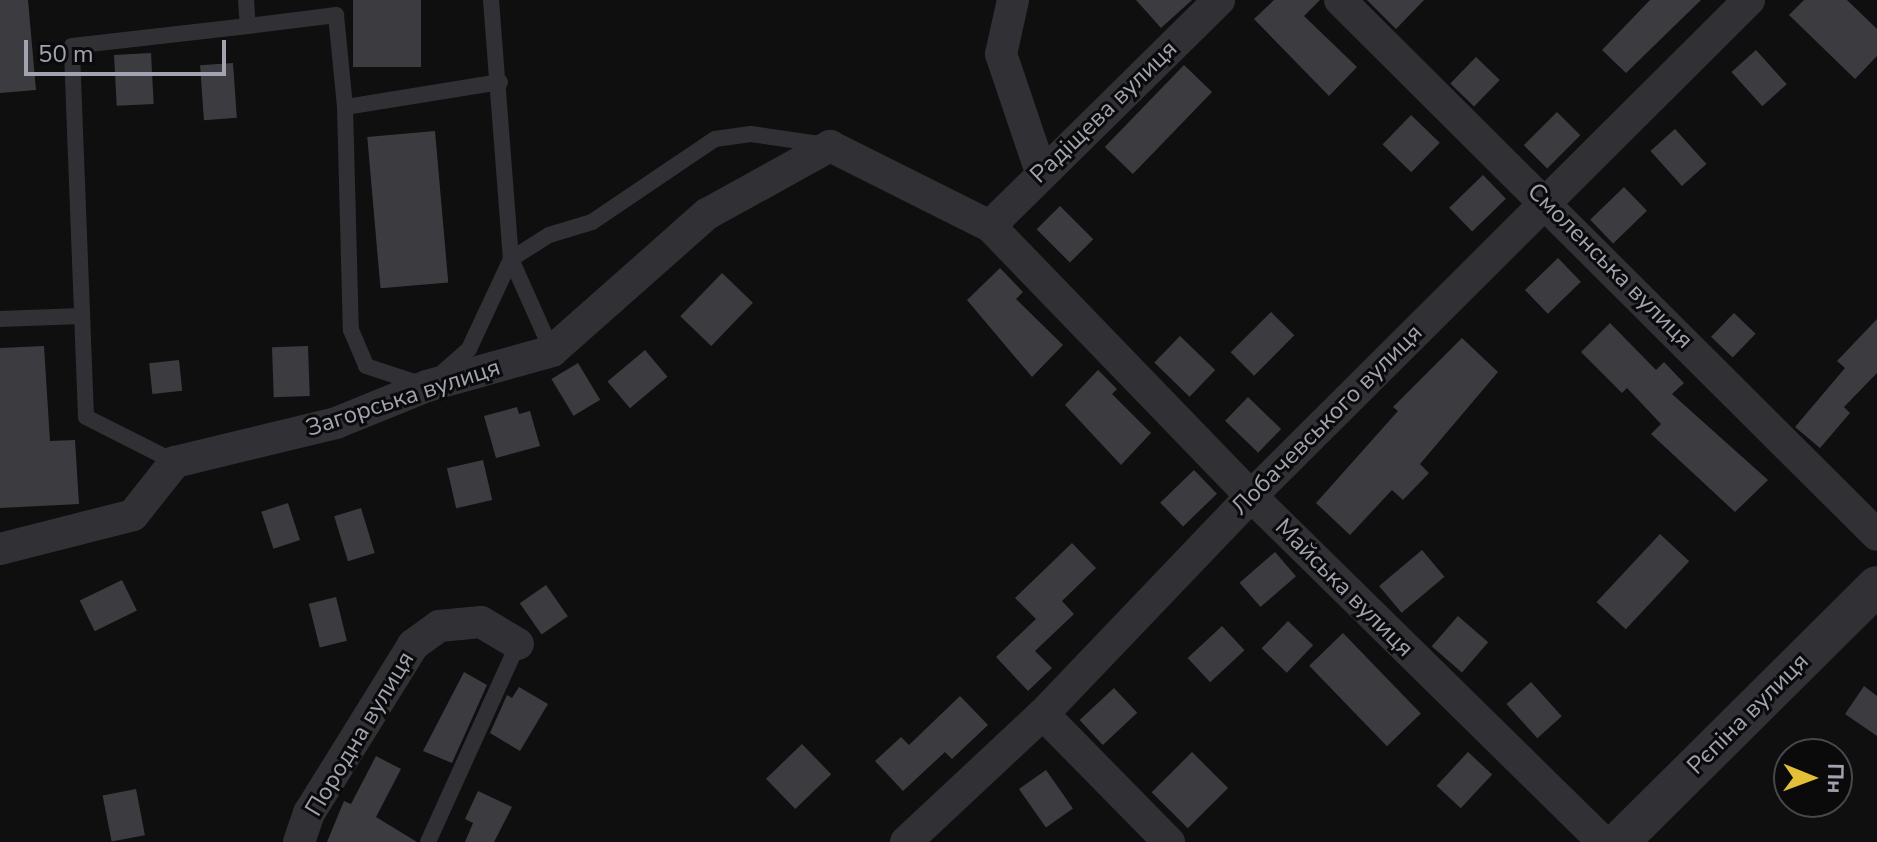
<!DOCTYPE html>
<html>
<head>
<meta charset="utf-8">
<style>
  body { margin:0 }
  #map { position:relative; width:1877px; height:842px; overflow:hidden; background:#0f0f10; font-family:"Nunito Sans",sans-serif }
  div>[style] { position:absolute }
  .building>* { inset:0; background:#3c3c40; transform-origin:0 0 }
  .service>* { height:16px; margin:-8px; padding:0 8px; transform-origin:8px; border-radius:8px; background:#313135 }
  .minor>* { height:32px; margin:-16px; padding:0 16px; transform-origin:16px; border-radius:16px; background:#313135 }
  .tertiary>* { height:40px; margin:-20px; padding:0 20px; transform-origin:20px; border-radius:20px; background:#313135 }
  span { translate:-50% -50%; white-space:nowrap; text-align:center; line-height:1.15; -webkit-text-stroke:6px #0b0a0b; paint-order:stroke }
  .street-label { font-size:24px; color:#a1a4b0 }
  .north { position:absolute; left:1773px; top:738px; width:80px; height:80px; box-sizing:border-box; background:#0b0a0b; border:2px solid #47484d; border-radius:50%; rotate:91deg; font-size:22px; font-weight:700; line-height:32px; text-align:center; color:#a1a4b0 }
  .north::after { content:''; display:block; margin:auto; width:28px; height:36px; background:#e2bf36; clip-path:polygon(50% 0,100% 100%,50% 72%,0 100%) }
  .scale { position:absolute; left:24px; top:40px; width:202px; height:36px; box-sizing:border-box; border:4px solid #a1a4b0; border-top:0; padding-left:10px; font-size:24px; line-height:28px; white-space:nowrap; color:#a1a4b0; -webkit-text-stroke:6px #0b0a0b; paint-order:stroke }
</style>
</head>
<body>
<div id="map">
  <div class="building">
    <i style="clip-path:polygon(0 0,28px 0,36px 90px,0 93px)"></i>
    <i style="left:353px;top:0;width:68px;height:67px"></i>
    <i style="clip-path:polygon(1136px 0,1192px 0,1161px 28px)"></i>
    <i style="clip-path:polygon(1274px 0,1320px 0,1304px 16px,1357px 67px,1329px 96px,1254px 19px)"></i>
    <i style="clip-path:polygon(1367px 0,1424px 0,1396px 29px)"></i>
    <i style="clip-path:polygon(1650px 0,1701px 0,1626px 73px,1602px 50px)"></i>
    <i style="clip-path:polygon(1804px 0,1847px 0,1877px 29px,1877px 56px,1855px 79px,1789px 15px)"></i>
    <i style="left:1756px;top:50px;width:46px;height:33px;rotate:48deg"></i>
    <i style="left:151px;top:53px;width:51px;height:37px;rotate:87deg"></i>
    <i style="left:1476px;top:57px;width:33px;height:37px;rotate:44deg"></i>
    <i style="left:233px;top:63px;width:55px;height:33px;rotate:86deg"></i>
    <i style="left:1184px;top:65px;width:39px;height:114px;rotate:44deg"></i>
    <i style="left:1557px;top:112px;width:33px;height:47px;rotate:45deg"></i>
    <i style="left:1411px;top:115px;width:40px;height:41px;rotate:44deg"></i>
    <i style="left:1675px;top:129px;width:47px;height:33px;rotate:48deg"></i>
    <i style="left:435px;top:131px;width:152px;height:68px;rotate:85deg"></i>
    <i style="left:1483px;top:175px;width:33px;height:47px;rotate:46deg"></i>
    <i style="left:1624px;top:187px;width:33px;height:47px;rotate:46deg"></i>
    <i style="left:1060px;top:206px;width:47px;height:33px;rotate:45deg"></i>
    <i style="left:1558px;top:258px;width:33px;height:46px;rotate:46deg"></i>
    <i style="clip-path:polygon(1000px 268px,1023px 292px,1016px 299px,1063px 345px,1032px 377px,967px 300px)"></i>
    <i style="left:722px;top:273px;width:43px;height:60px;rotate:44deg"></i>
    <i style="left:1271px;top:312px;width:33px;height:57px;rotate:45deg"></i>
    <i style="left:1734px;top:313px;width:30px;height:33px;rotate:44deg"></i>
    <i style="clip-path:polygon(1877px 319px,1877px 373px,1844px 407px,1850px 413px,1820px 448px,1795px 427px,1845px 368px,1837px 361px)"></i>
    <i style="clip-path:polygon(1610px 323px,1656px 370px,1664px 362px,1684px 383px,1672px 394px,1768px 480px,1735px 512px,1651px 434px,1661px 424px,1627px 388px,1622px 393px,1581px 352px)"></i>
    <i style="left:1180px;top:336px;width:49px;height:37px;rotate:44deg"></i>
    <i style="clip-path:polygon(1462px 338px,1498px 372px,1420px 464px,1429px 473px,1403px 500px,1392px 490px,1350px 535px,1316px 503px,1398px 411px,1393px 407px)"></i>
    <i style="clip-path:polygon(44px 346px,50px 441px,75px 440px,79px 504px,0 508px,0 348px)"></i>
    <i style="left:308px;top:346px;width:50px;height:36px;rotate:88deg"></i>
    <i style="left:645px;top:350px;width:35px;height:49px;rotate:50deg"></i>
    <i style="left:179px;top:360px;width:31px;height:30px;rotate:84deg"></i>
    <i style="left:578px;top:363px;width:43px;height:31px;rotate:59deg"></i>
    <i style="clip-path:polygon(1098px 370px,1117px 389px,1112px 394px,1151px 433px,1121px 465px,1065px 405px)"></i>
    <i style="left:1248px;top:397px;width:46px;height:33px;rotate:44deg"></i>
    <i style="clip-path:polygon(517px 407px,519px 414px,530px 411px,540px 446px,496px 458px,484px 416px)"></i>
    <i style="left:483px;top:460px;width:41px;height:37px;rotate:77deg"></i>
    <i style="left:1194px;top:470px;width:33px;height:47px;rotate:46deg"></i>
    <i style="left:288px;top:503px;width:39px;height:28px;rotate:72deg"></i>
    <i style="left:361px;top:508px;width:47px;height:28px;rotate:73deg"></i>
    <i style="left:1660px;top:534px;width:40px;height:93px;rotate:43deg"></i>
    <i style="clip-path:polygon(1072px 543px,1096px 568px,1062px 601px,1074px 614px,1035px 651px,1052px 668px,1028px 691px,996px 657px,1036px 619px,1015px 598px)"></i>
    <i style="left:1422px;top:550px;width:35px;height:56px;rotate:50deg"></i>
    <i style="left:1275px;top:552px;width:32px;height:47px;rotate:49deg"></i>
    <i style="left:122px;top:580px;width:34px;height:47px;rotate:64deg"></i>
    <i style="left:546px;top:585px;width:38px;height:32px;rotate:55deg"></i>
    <i style="left:336px;top:597px;width:45px;height:28px;rotate:76deg"></i>
    <i style="left:1458px;top:616px;width:40px;height:40px;rotate:41deg"></i>
    <i style="left:1288px;top:621px;width:35px;height:38px;rotate:44deg"></i>
    <i style="left:1222px;top:626px;width:33px;height:47px;rotate:47deg"></i>
    <i style="left:1343px;top:633px;width:112px;height:47px;rotate:46deg"></i>
    <i style="clip-path:polygon(464px 672px,487px 685px,452px 763px,423px 751px)"></i>
    <i style="left:1531px;top:682px;width:46px;height:33px;rotate:48deg"></i>
    <i style="clip-path:polygon(1864px 686px,1877px 696px,1877px 736px,1845px 714px)"></i>
    <i style="clip-path:polygon(519px 687px,548px 704px,520px 751px,490px 733px,507px 695px,512px 698px)"></i>
    <i style="left:1114px;top:688px;width:34px;height:47px;rotate:47deg"></i>
    <i style="clip-path:polygon(960px 696px,988px 725px,952px 759px,945px 752px,903px 791px,875px 761px,901px 737px,909px 745px)"></i>
    <i style="left:802px;top:744px;width:42px;height:50px;rotate:46deg"></i>
    <i style="left:1192px;top:752px;width:51px;height:57px;rotate:45deg"></i>
    <i style="left:1468px;top:752px;width:33px;height:46px;rotate:43deg"></i>
    <i style="clip-path:polygon(376px 756px,401px 769px,376px 817px,417px 842px,327px 842px,344px 801px,351px 804px)"></i>
    <i style="left:1046px;top:770px;width:47px;height:33px;rotate:55deg"></i>
    <i style="left:136px;top:789px;width:47px;height:34px;rotate:79deg"></i>
    <i style="clip-path:polygon(478px 791px,512px 807px,494px 842px,465px 842px,473px 823px,465px 819px)"></i>
  </div>
  <div class="service">
    <i style="left:246px;top:0;width:26px;rotate:86deg"></i>
    <i style="left:248px;top:26px;width:89px;rotate:-7.1deg"></i>
    <i style="left:336px;top:15px;width:92px;rotate:84.4deg"></i>
    <i style="left:491px;top:0;width:260px;rotate:85.6deg"></i>
    <i style="left:511px;top:259px;width:101px;rotate:66deg"></i>
    <i style="left:500px;top:82px;width:157px;rotate:170.8deg"></i>
    <i style="left:345px;top:107px;width:223px;rotate:88.5deg"></i>
    <i style="left:351px;top:330px;width:39px;rotate:67deg"></i>
    <i style="left:366px;top:366px;width:64px;rotate:18.2deg"></i>
    <i style="left:427px;top:386px;width:56px;rotate:-41.4deg"></i>
    <i style="left:469px;top:349px;width:99px;rotate:-65deg"></i>
    <i style="left:511px;top:259px;width:45px;rotate:-32.3deg"></i>
    <i style="left:549px;top:235px;width:45px;rotate:-16.8deg"></i>
    <i style="left:592px;top:222px;width:148px;rotate:-34deg"></i>
    <i style="left:715px;top:139px;width:36px;rotate:-8deg"></i>
    <i style="left:751px;top:134px;width:76px;rotate:8.3deg"></i>
    <i style="left:0;top:319px;width:82px;rotate:-2.1deg"></i>
    <i style="left:175px;top:462px;width:100px;rotate:-153.2deg"></i>
    <i style="left:86px;top:417px;width:371px;rotate:-92.2deg"></i>
    <i style="left:72px;top:46px;width:177px;rotate:-6.5deg"></i>
    <i style="left:428px;top:842px;width:217px;rotate:-65.6deg"></i>
  </div>
  <div class="minor">
    <i style="left:1013px;top:0;width:55px;rotate:102.5deg"></i>
    <i style="left:1001px;top:54px;width:125px;rotate:71.3deg"></i>
    <i style="left:1340px;top:0;width:758px;rotate:44.89deg"></i>
    <i style="left:990px;top:226px;width:322px;rotate:-44.6deg"></i>
    <i style="left:0;top:549px;width:137px;rotate:-14.3deg"></i>
    <i style="left:133px;top:515px;width:68px;rotate:-51.6deg"></i>
    <i style="left:175px;top:462px;width:166px;rotate:-13.6deg"></i>
    <i style="left:336px;top:423px;width:98px;rotate:-22.1deg"></i>
    <i style="left:427px;top:386px;width:130px;rotate:-15.6deg"></i>
    <i style="left:552px;top:351px;width:207px;rotate:-41.5deg"></i>
    <i style="left:707px;top:214px;width:141px;rotate:-28.9deg"></i>
    <i style="left:830px;top:146px;width:179px;rotate:26.6deg"></i>
    <i style="left:990px;top:226px;width:376px;rotate:46deg"></i>
    <i style="left:1251px;top:496px;width:494px;rotate:44.5deg"></i>
    <i style="left:1043px;top:714px;width:180px;rotate:45.5deg"></i>
    <i style="left:299px;top:842px;width:31px;rotate:-71deg"></i>
    <i style="left:309px;top:813px;width:198px;rotate:-58.2deg"></i>
    <i style="left:413px;top:645px;width:32px;rotate:-36deg"></i>
    <i style="left:439px;top:626px;width:42px;rotate:-5.4deg"></i>
    <i style="left:481px;top:622px;width:43px;rotate:30.7deg"></i>
    <i style="left:906px;top:842px;width:187px;rotate:-43.1deg"></i>
    <i style="left:1043px;top:714px;width:301px;rotate:-46.3deg"></i>
    <i style="left:1251px;top:496px;width:703px;rotate:-44.88deg"></i>
  </div>
  <div class="tertiary">
    <i style="left:1619px;top:842px;width:363px;rotate:-44.8deg"></i>
  </div>
  <div class="street-label">
    <span style="left:1104px;top:112px;rotate:-44deg">Радіщева вулиця</span>
    <span style="left:1610px;top:266px;rotate:45deg">Смоленська вулиця</span>
    <span style="left:403px;top:398px;rotate:-18deg">Загорська вулиця</span>
    <span style="left:1327px;top:420px;rotate:-45deg">Лобачевського вулиця</span>
    <span style="left:1344px;top:588px;rotate:45deg">Майська вулиця</span>
    <span style="left:1748px;top:714px;rotate:-45deg">Рєпіна вулиця</span>
    <span style="left:360px;top:734px;rotate:-59deg">Породна вулиця</span>
  </div>
  <div class="north">Пн</div>
  <div class="scale">50 m</div>
</div>
</body>
</html>
